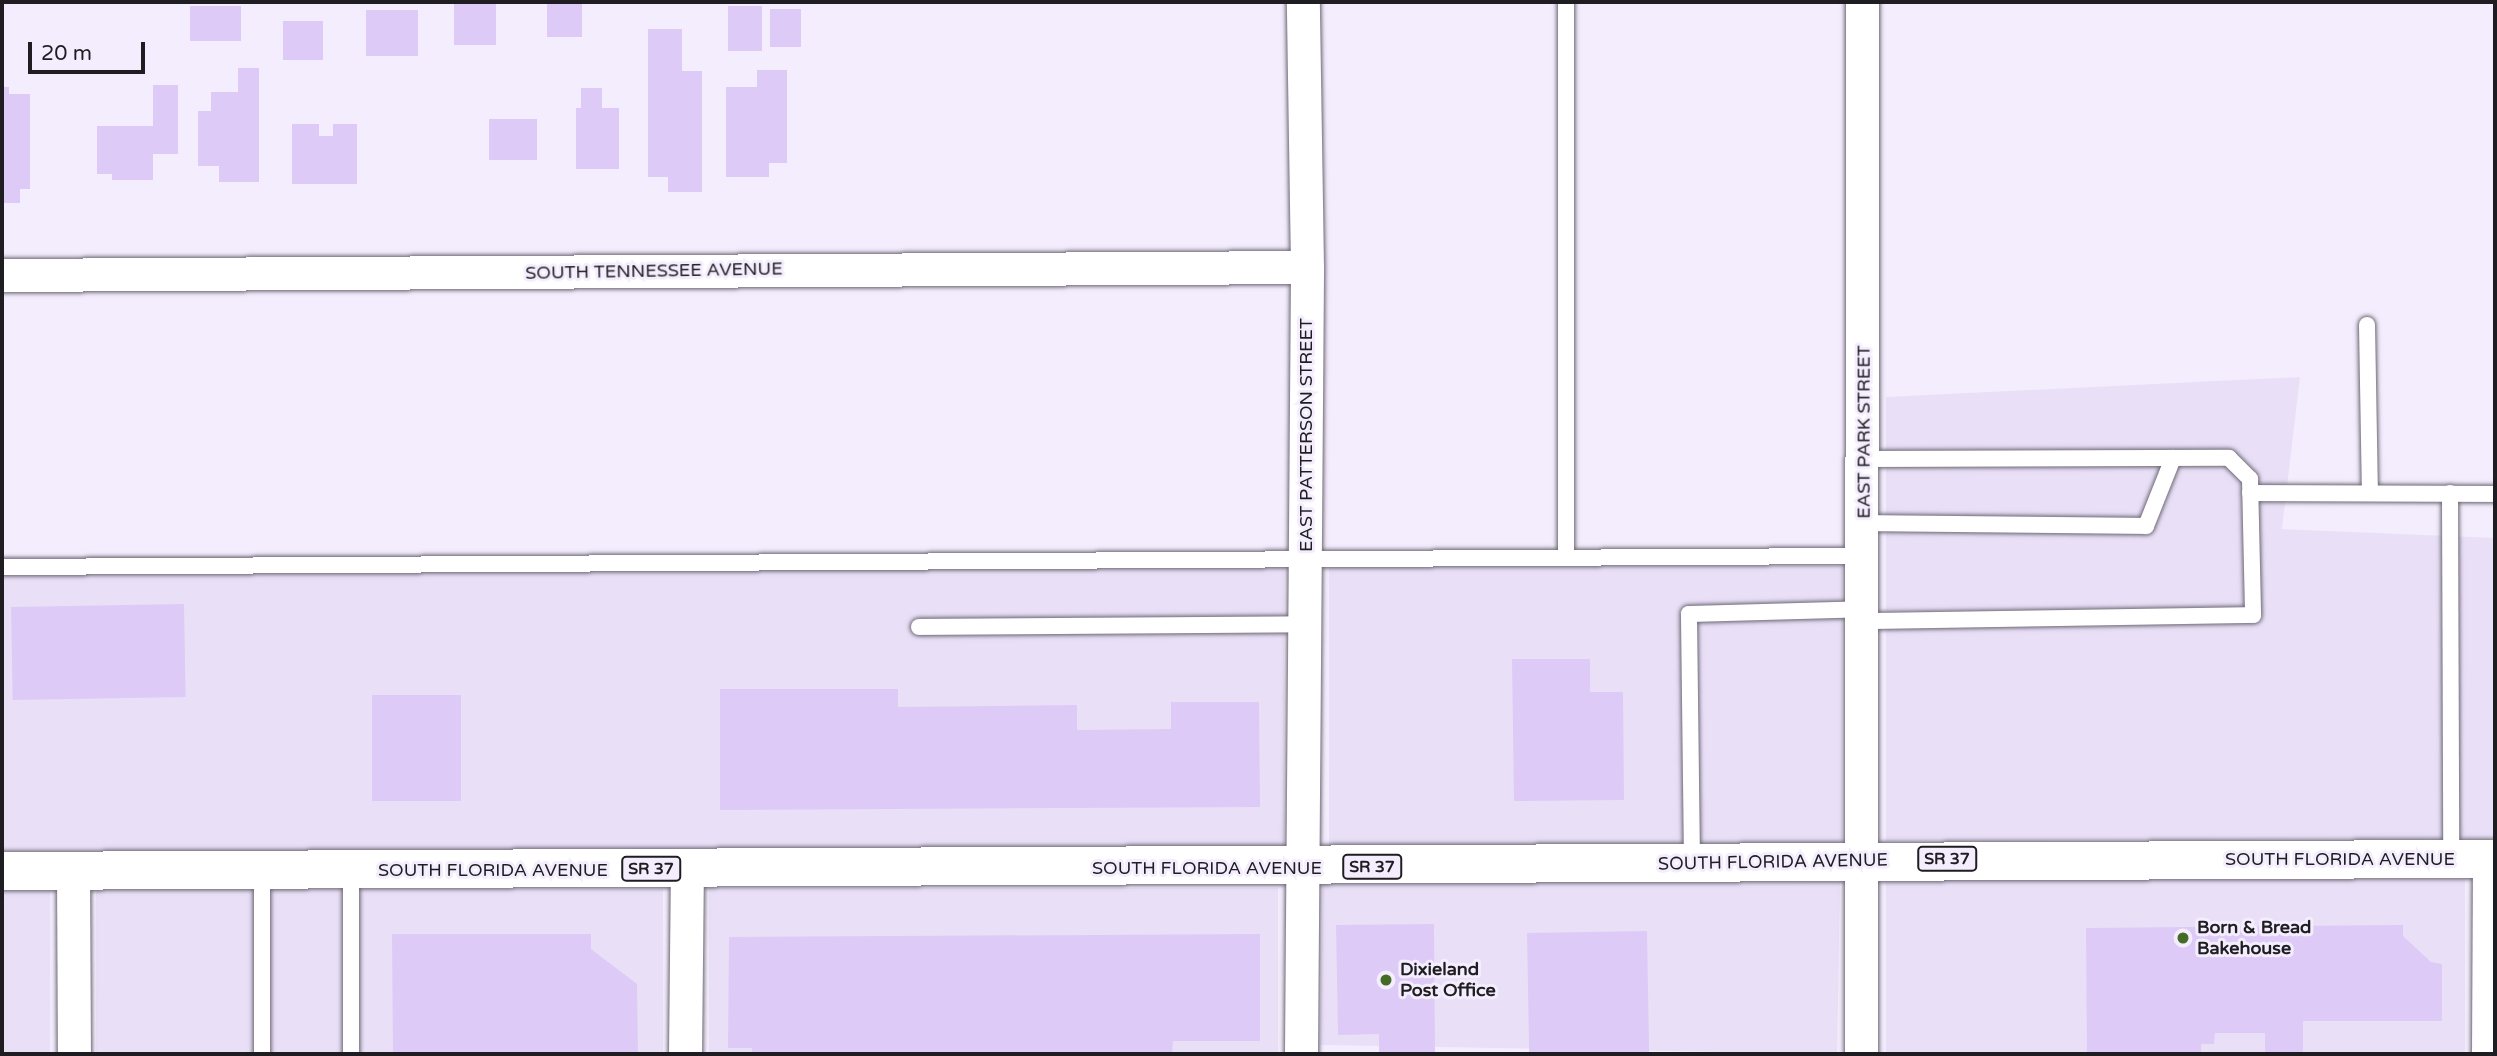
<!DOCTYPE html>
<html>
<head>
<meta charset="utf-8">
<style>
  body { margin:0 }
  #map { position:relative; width:2497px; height:1056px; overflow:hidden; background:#f4edfd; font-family:"Varela Round",sans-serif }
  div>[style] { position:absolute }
  .built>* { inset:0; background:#e9e0f7; transform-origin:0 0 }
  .building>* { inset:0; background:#ddcaf6; transform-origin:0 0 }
  .roads { filter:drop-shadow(0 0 2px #6e6876) drop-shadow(0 0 2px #6e6876) }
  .service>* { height:16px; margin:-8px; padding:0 8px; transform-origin:8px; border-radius:8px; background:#fff }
  .minor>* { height:33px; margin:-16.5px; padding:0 16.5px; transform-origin:16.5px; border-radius:16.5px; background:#fff }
  .primary>* { height:38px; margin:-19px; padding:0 19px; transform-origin:19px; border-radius:19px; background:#fff }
  .dots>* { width:19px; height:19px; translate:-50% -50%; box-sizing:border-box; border:4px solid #f4edfd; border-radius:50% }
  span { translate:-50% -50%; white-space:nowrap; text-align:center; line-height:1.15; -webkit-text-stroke:6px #f4edfd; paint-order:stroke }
  .shield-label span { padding:2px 5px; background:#f4edfd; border:2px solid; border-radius:5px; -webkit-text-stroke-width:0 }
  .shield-label { font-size:16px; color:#1f1d22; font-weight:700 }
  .street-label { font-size:18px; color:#1f1d22 }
  .poi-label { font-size:18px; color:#1f1d22; font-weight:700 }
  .left { translate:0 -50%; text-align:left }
  .frame { position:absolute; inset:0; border:4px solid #1f1d22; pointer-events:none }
  .scale { position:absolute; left:28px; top:42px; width:117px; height:32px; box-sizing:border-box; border:4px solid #1f1d22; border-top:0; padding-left:9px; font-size:21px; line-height:24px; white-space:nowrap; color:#1f1d22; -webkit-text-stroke:5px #f4edfd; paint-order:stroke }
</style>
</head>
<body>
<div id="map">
  <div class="built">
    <i style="clip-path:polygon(2300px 377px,2282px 529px,2495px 538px,2495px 838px,1886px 841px,1886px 397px)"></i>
    <i style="left:2px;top:556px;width:1282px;height:295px"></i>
    <i style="left:1329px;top:566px;width:513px;height:281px"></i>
    <i style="left:2465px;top:879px;width:175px;height:579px;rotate:90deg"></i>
    <i style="left:1840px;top:882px;width:172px;height:517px;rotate:91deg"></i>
    <i style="left:1278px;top:888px;width:166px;height:569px;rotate:90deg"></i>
    <i style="left:663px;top:889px;width:165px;height:567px;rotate:90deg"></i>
    <i style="left:2px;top:891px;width:48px;height:163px"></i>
  </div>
  <div class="building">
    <i style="left:454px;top:2px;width:42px;height:43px"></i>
    <i style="left:547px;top:2px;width:35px;height:35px"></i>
    <i style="left:190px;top:6px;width:51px;height:35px"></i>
    <i style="left:728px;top:6px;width:34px;height:45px"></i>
    <i style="left:770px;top:9px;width:31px;height:38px"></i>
    <i style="left:366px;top:10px;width:52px;height:46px"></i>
    <i style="left:283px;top:21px;width:40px;height:39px"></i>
    <i style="clip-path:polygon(648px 29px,682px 29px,682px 71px,702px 71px,702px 192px,668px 192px,668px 177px,648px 177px)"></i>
    <i style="clip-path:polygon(238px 68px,259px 68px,259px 182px,219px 182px,219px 166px,198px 166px,198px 111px,211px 111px,211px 92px,238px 92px)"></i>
    <i style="clip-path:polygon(757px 70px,787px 70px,787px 163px,769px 163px,769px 177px,726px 177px,726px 87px,757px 87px)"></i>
    <i style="clip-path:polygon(153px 85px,178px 85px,178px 154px,153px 154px,153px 180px,112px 180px,112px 174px,97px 174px,97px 126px,153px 126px)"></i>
    <i style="clip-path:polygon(2px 87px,9px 87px,9px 94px,30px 94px,30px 189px,20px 189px,20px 203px,2px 203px)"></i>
    <i style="clip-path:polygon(581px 88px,602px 88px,602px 108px,619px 108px,619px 169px,576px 169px,576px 108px,581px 108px)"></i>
    <i style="left:489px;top:119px;width:48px;height:41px"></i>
    <i style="clip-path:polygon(292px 124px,319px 124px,319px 136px,333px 136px,333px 124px,357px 124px,357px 184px,292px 184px)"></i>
    <i style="left:184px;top:604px;width:93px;height:173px;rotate:89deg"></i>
    <i style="clip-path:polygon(1512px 659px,1590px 659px,1590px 692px,1623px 692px,1624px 800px,1514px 801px)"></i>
    <i style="clip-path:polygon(720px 689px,898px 689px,898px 707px,1077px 705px,1077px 730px,1171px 729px,1171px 702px,1259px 702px,1260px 807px,720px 810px)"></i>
    <i style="left:372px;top:695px;width:89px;height:106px"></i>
    <i style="clip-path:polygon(1434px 924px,1435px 1054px,1379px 1054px,1379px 1034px,1338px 1035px,1336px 925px)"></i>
    <i style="clip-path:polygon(2403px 925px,2403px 936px,2431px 962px,2442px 964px,2442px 1021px,2303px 1021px,2303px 1054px,2265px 1054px,2265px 1033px,2215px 1033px,2214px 1044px,2201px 1044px,2201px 1054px,2087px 1054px,2086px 928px)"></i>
    <i style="left:1647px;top:931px;width:123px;height:120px;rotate:89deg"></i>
    <i style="clip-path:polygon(392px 934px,591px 934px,591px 949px,637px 984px,638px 1054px,393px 1054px)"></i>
    <i style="clip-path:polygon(1260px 934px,1260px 1041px,1173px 1041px,1172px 1054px,752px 1054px,752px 1048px,728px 1048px,729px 937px)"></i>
  </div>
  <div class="roads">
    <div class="service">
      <i style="left:2367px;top:325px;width:167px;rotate:89deg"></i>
      <i style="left:1864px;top:459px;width:365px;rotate:-0.2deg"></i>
      <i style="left:2229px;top:458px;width:30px;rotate:45deg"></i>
      <i style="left:2250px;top:479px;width:136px;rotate:88.7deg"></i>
      <i style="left:2253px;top:615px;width:389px;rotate:179.1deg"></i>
      <i style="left:2250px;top:493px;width:245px;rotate:0.2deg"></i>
      <i style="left:2450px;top:493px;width:366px;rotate:89.8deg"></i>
      <i style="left:1864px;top:523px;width:282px;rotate:0.6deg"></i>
      <i style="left:2146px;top:526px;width:73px;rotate:-68.3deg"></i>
      <i style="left:1566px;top:558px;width:556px;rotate:-90deg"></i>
      <i style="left:2px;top:567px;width:1862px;rotate:-0.34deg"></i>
      <i style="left:919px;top:627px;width:386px;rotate:-0.4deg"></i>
      <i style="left:1692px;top:862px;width:248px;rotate:-90.7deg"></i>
      <i style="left:1689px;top:614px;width:175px;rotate:-1.6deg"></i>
      <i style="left:262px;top:870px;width:184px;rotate:90deg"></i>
      <i style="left:351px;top:870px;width:184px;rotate:90deg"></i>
    </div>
    <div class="minor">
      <i style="left:2px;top:275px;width:1305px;rotate:-0.35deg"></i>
      <i style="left:73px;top:871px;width:183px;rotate:89.7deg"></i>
      <i style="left:685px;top:1054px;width:185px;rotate:-89.4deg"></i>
      <i style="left:1301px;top:1054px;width:787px;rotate:-89.56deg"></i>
      <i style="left:1307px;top:267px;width:265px;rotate:-90.9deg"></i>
      <i style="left:1861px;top:1054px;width:1052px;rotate:-89.95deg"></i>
      <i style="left:2488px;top:1054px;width:195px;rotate:-89.7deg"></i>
    </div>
    <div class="primary">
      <i style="left:2px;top:871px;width:2493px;rotate:-0.28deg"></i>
    </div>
  </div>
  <div class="dots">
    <i style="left:2183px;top:938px;background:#436b26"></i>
    <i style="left:1386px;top:980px;background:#436b26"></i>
  </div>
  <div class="shield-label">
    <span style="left:1947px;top:859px">SR 37</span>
    <span style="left:1372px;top:867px">SR 37</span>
    <span style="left:651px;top:869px">SR 37</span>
  </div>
  <div class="street-label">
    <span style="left:654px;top:271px;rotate:-1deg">SOUTH TENNESSEE AVENUE</span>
    <span style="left:1864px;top:432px;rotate:-90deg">EAST PARK STREET</span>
    <span style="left:1306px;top:435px;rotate:-90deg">EAST PATTERSON STREET</span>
    <span style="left:2340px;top:859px">SOUTH FLORIDA AVENUE</span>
    <span style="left:1773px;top:862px;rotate:-1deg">SOUTH FLORIDA AVENUE</span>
    <span style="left:1207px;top:868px">SOUTH FLORIDA AVENUE</span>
    <span style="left:493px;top:870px">SOUTH FLORIDA AVENUE</span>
  </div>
  <div class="poi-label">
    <span class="left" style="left:2197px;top:938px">Born &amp; Bread<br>Bakehouse</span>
    <span class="left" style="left:1400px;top:980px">Dixieland<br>Post Office</span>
  </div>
  <div class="frame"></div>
  <div class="scale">20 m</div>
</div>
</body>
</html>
